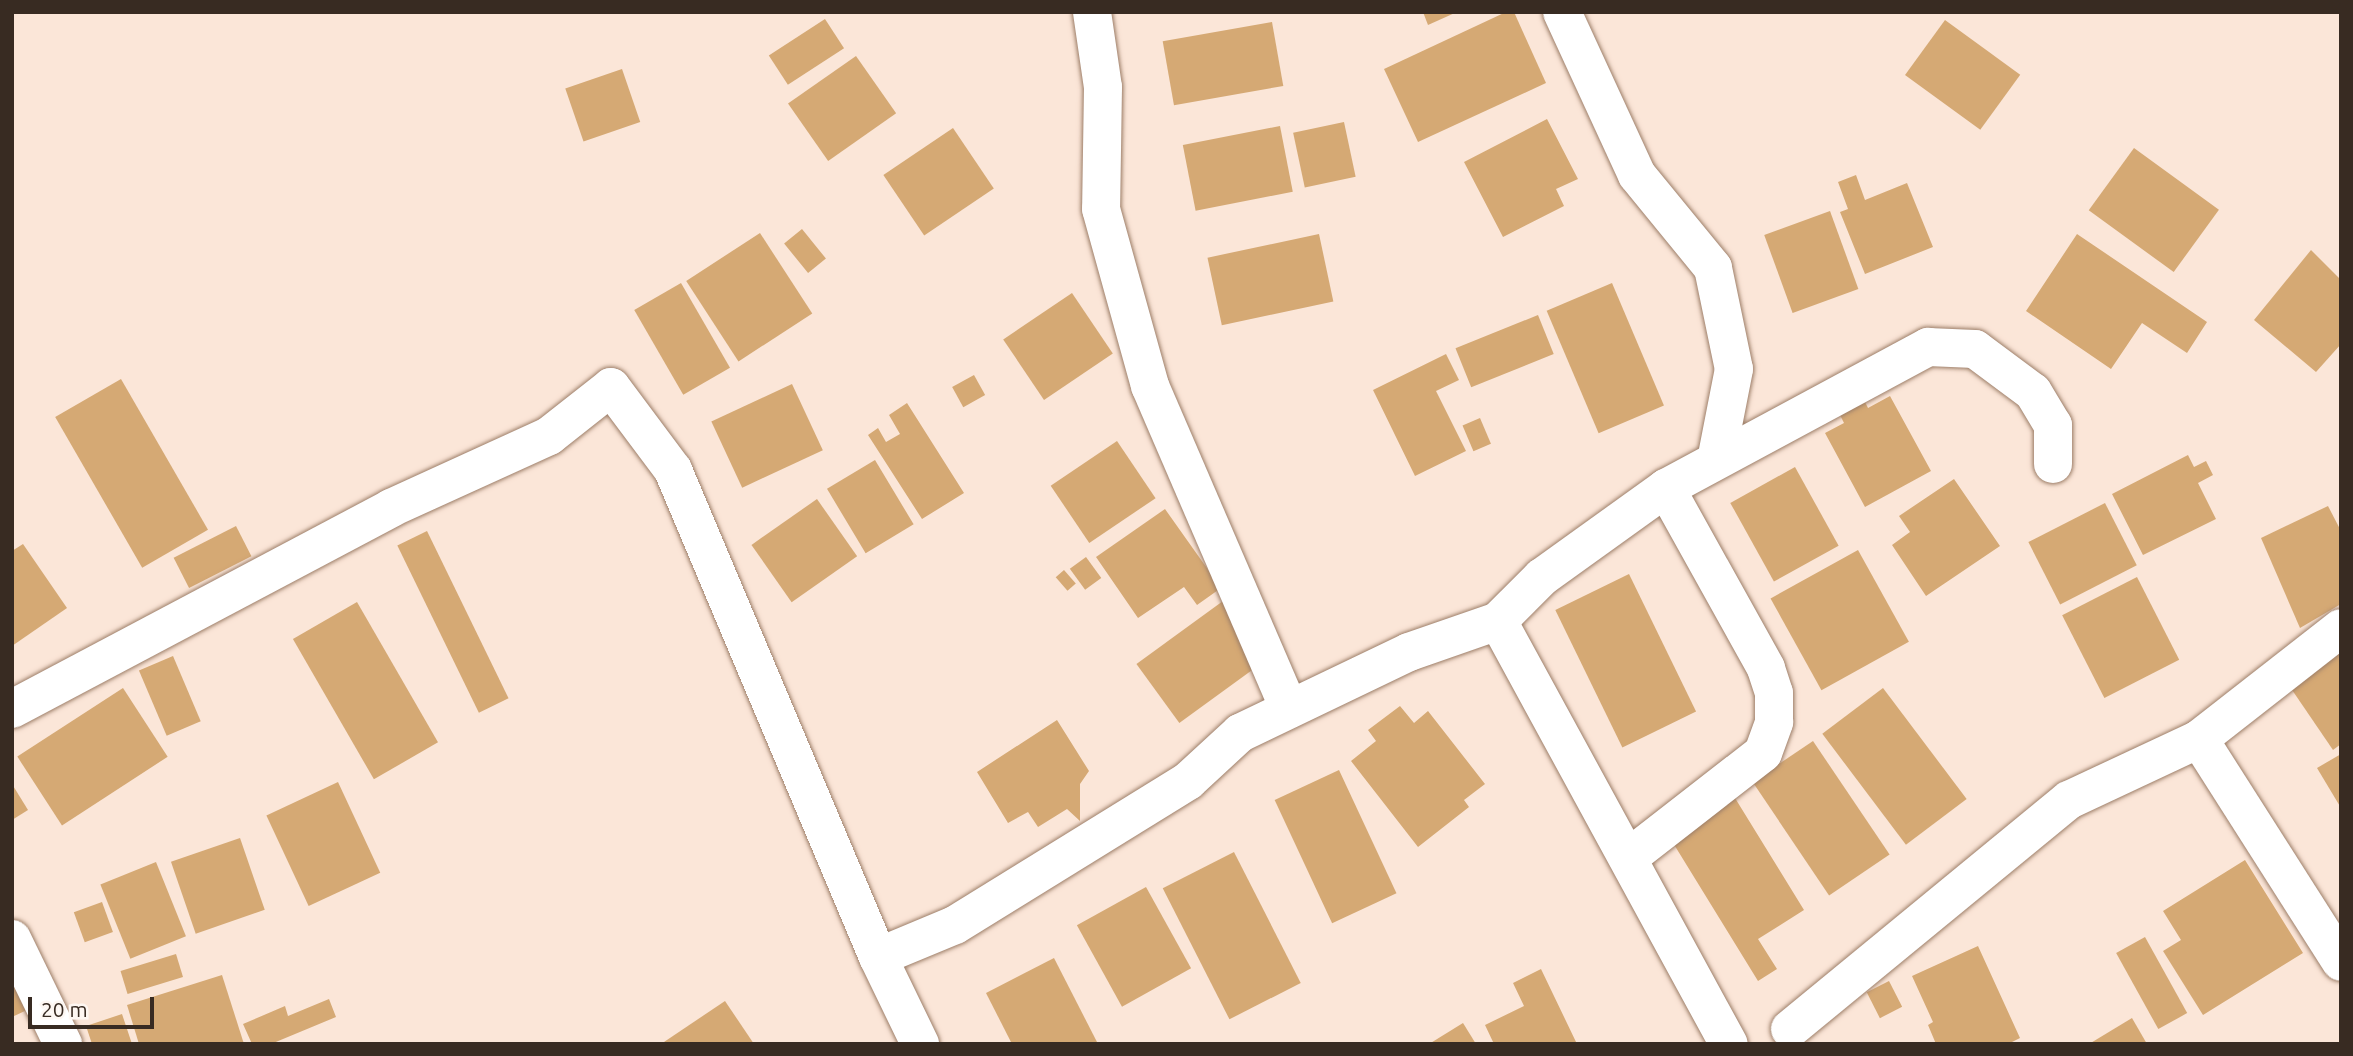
<!DOCTYPE html>
<html>
<head>
<meta charset="utf-8">
<style>
  body { margin:0 }
  #map { position:relative; width:2353px; height:1056px; overflow:hidden; background:#fbe6d8; font-family:Ubuntu,sans-serif }
  div>[style] { position:absolute }
  .building>* { inset:0; background:#d5a974; transform-origin:0 0 }
  .roads { filter:drop-shadow(0 0 2px #9d7e68) drop-shadow(0 0 2px #9d7e68) }
  .minor>* { height:38px; margin:-19px; padding:0 19px; transform-origin:19px; border-radius:19px; background:#fff }
  span { translate:-50% -50%; white-space:nowrap; text-align:center; line-height:1.15; -webkit-text-stroke:6px #fef7f2; paint-order:stroke }
  .frame { position:absolute; inset:0; border:14px solid #382b22; pointer-events:none }
  .scale { position:absolute; left:28px; top:997px; width:126px; height:32px; box-sizing:border-box; border:4px solid #382b22; border-top:0; padding-left:9px; font-size:21px; line-height:24px; white-space:nowrap; color:#382b22; -webkit-text-stroke:5px #fef7f2; paint-order:stroke }
</style>
</head>
<body>
<div id="map">
  <div class="building">
    <i style="clip-path:polygon(1423px 12px,1457px 12px,1428px 25px)"></i>
    <i style="clip-path:polygon(1506px 12px,1514px 12px,1546px 83px,1418px 142px,1384px 69px)"></i>
    <i style="left:825px;top:19px;width:35px;height:67px;rotate:57deg"></i>
    <i style="left:1945px;top:20px;width:93px;height:68px;rotate:36deg"></i>
    <i style="left:1272px;top:22px;width:65px;height:111px;rotate:80deg"></i>
    <i style="left:856px;top:56px;width:70px;height:83px;rotate:55deg"></i>
    <i style="left:622px;top:69px;width:56px;height:60px;rotate:71deg"></i>
    <i style="clip-path:polygon(1547px 119px,1578px 179px,1556px 189px,1564px 206px,1503px 237px,1464px 162px)"></i>
    <i style="left:1344px;top:122px;width:56px;height:52px;rotate:78deg"></i>
    <i style="left:1280px;top:126px;width:67px;height:99px;rotate:79deg"></i>
    <i style="left:953px;top:128px;width:73px;height:84px;rotate:56deg"></i>
    <i style="left:2134px;top:148px;width:105px;height:77px;rotate:36deg"></i>
    <i style="clip-path:polygon(1856px 175px,1865px 200px,1907px 183px,1933px 247px,1865px 274px,1840px 212px,1848px 209px,1838px 182px)"></i>
    <i style="left:1830px;top:211px;width:83px;height:70px;rotate:70deg"></i>
    <i style="left:802px;top:229px;width:38px;height:23px;rotate:51deg"></i>
    <i style="left:760px;top:233px;width:96px;height:88px;rotate:57deg"></i>
    <i style="left:1319px;top:234px;width:69px;height:114px;rotate:78deg"></i>
    <i style="clip-path:polygon(2077px 234px,2207px 322px,2187px 353px,2142px 323px,2111px 369px,2026px 311px)"></i>
    <i style="clip-path:polygon(2311px 250px,2341px 280px,2341px 344px,2316px 372px,2254px 320px)"></i>
    <i style="left:681px;top:283px;width:98px;height:54px;rotate:60deg"></i>
    <i style="left:1612px;top:283px;width:133px;height:71px;rotate:67deg"></i>
    <i style="left:1072px;top:293px;width:73px;height:83px;rotate:56deg"></i>
    <i style="left:1538px;top:315px;width:42px;height:89px;rotate:68deg"></i>
    <i style="clip-path:polygon(1446px 354px,1459px 380px,1436px 391px,1466px 451px,1415px 476px,1373px 390px)"></i>
    <i style="left:974px;top:375px;width:23px;height:25px;rotate:61deg"></i>
    <i style="left:121px;top:379px;width:174px;height:76px;rotate:60deg"></i>
    <i style="left:792px;top:384px;width:73px;height:89px;rotate:65deg"></i>
    <i style="clip-path:polygon(1860px 392px,1868px 408px,1890px 396px,1931px 471px,1865px 507px,1825px 433px,1844px 423px,1835px 405px)"></i>
    <i style="clip-path:polygon(907px 403px,964px 493px,922px 519px,868px 435px,878px 428px,886px 442px,900px 434px,889px 415px)"></i>
    <i style="left:1480px;top:418px;width:28px;height:19px;rotate:67deg"></i>
    <i style="left:1117px;top:441px;width:69px;height:80px;rotate:56deg"></i>
    <i style="clip-path:polygon(2188px 455px,2194px 467px,2206px 461px,2213px 475px,2198px 483px,2216px 519px,2143px 555px,2112px 494px)"></i>
    <i style="left:875px;top:460px;width:75px;height:56px;rotate:59deg"></i>
    <i style="left:1795px;top:467px;width:90px;height:74px;rotate:61deg"></i>
    <i style="clip-path:polygon(1954px 479px,2000px 546px,1926px 596px,1892px 545px,1910px 532px,1899px 516px)"></i>
    <i style="left:817px;top:499px;width:70px;height:80px;rotate:55deg"></i>
    <i style="left:2105px;top:503px;width:70px;height:86px;rotate:63deg"></i>
    <i style="clip-path:polygon(2328px 506px,2341px 531px,2341px 604px,2300px 628px,2261px 538px)"></i>
    <i style="clip-path:polygon(1165px 509px,1221px 588px,1197px 605px,1184px 587px,1138px 618px,1096px 557px)"></i>
    <i style="left:236px;top:526px;width:34px;height:70px;rotate:63deg"></i>
    <i style="left:427px;top:531px;width:186px;height:33px;rotate:64deg"></i>
    <i style="clip-path:polygon(23px 544px,67px 608px,12px 646px,12px 551px)"></i>
    <i style="left:1858px;top:550px;width:105px;height:100px;rotate:61deg"></i>
    <i style="left:1086px;top:557px;width:26px;height:20px;rotate:54deg"></i>
    <i style="left:1064px;top:570px;width:18px;height:11px;rotate:49deg"></i>
    <i style="left:1629px;top:574px;width:153px;height:82px;rotate:64deg"></i>
    <i style="left:2137px;top:577px;width:93px;height:84px;rotate:63deg"></i>
    <i style="left:1223px;top:601px;width:73px;height:107px;rotate:54deg"></i>
    <i style="left:357px;top:602px;width:162px;height:74px;rotate:60deg"></i>
    <i style="clip-path:polygon(2341px 645px,2341px 744px,2333px 750px,2288px 684px)"></i>
    <i style="left:173px;top:656px;width:71px;height:37px;rotate:67deg"></i>
    <i style="left:123px;top:688px;width:82px;height:126px;rotate:57deg"></i>
    <i style="left:1883px;top:688px;width:139px;height:76px;rotate:53deg"></i>
    <i style="clip-path:polygon(1400px 706px,1414px 723px,1428px 711px,1485px 784px,1464px 800px,1469px 807px,1418px 847px,1351px 761px,1376px 741px,1368px 730px)"></i>
    <i style="clip-path:polygon(1057px 720px,1089px 771px,1080px 784px,1080px 821px,1067px 809px,1038px 827px,1028px 812px,1008px 823px,977px 772px)"></i>
    <i style="left:1813px;top:741px;width:137px;height:73px;rotate:56deg"></i>
    <i style="clip-path:polygon(2341px 754px,2341px 808px,2317px 768px)"></i>
    <i style="left:1339px;top:770px;width:136px;height:71px;rotate:65deg"></i>
    <i style="left:338px;top:782px;width:100px;height:79px;rotate:65deg"></i>
    <i style="clip-path:polygon(12px 784px,28px 810px,12px 820px)"></i>
    <i style="clip-path:polygon(1735px 798px,1804px 910px,1758px 939px,1777px 969px,1758px 981px,1670px 838px)"></i>
    <i style="left:240px;top:838px;width:76px;height:73px;rotate:71deg"></i>
    <i style="left:1234px;top:852px;width:147px;height:80px;rotate:63deg"></i>
    <i style="clip-path:polygon(2245px 860px,2303px 953px,2203px 1015px,2163px 951px,2181px 940px,2163px 911px)"></i>
    <i style="left:156px;top:862px;width:80px;height:60px;rotate:68deg"></i>
    <i style="left:1146px;top:887px;width:93px;height:79px;rotate:61deg"></i>
    <i style="left:102px;top:902px;width:32px;height:30px;rotate:70deg"></i>
    <i style="left:2145px;top:937px;width:87px;height:33px;rotate:61deg"></i>
    <i style="clip-path:polygon(1978px 946px,2020px 1038px,2008px 1044px,1936px 1044px,1928px 1025px,1933px 1022px,1912px 976px)"></i>
    <i style="left:176px;top:954px;width:24px;height:58px;rotate:73deg"></i>
    <i style="clip-path:polygon(1054px 958px,1097px 1042px,1012px 1044px,986px 993px)"></i>
    <i style="clip-path:polygon(1541px 969px,1577px 1044px,1494px 1044px,1485px 1025px,1524px 1006px,1513px 983px)"></i>
    <i style="clip-path:polygon(222px 975px,244px 1044px,139px 1044px,127px 1005px)"></i>
    <i style="clip-path:polygon(12px 978px,27px 1010px,12px 1017px)"></i>
    <i style="left:1889px;top:981px;width:29px;height:25px;rotate:63deg"></i>
    <i style="clip-path:polygon(329px 999px,336px 1017px,271px 1044px,252px 1044px,243px 1024px,285px 1006px,288px 1016px)"></i>
    <i style="clip-path:polygon(725px 1001px,754px 1044px,661px 1044px)"></i>
    <i style="clip-path:polygon(122px 1014px,132px 1044px,92px 1044px,86px 1026px)"></i>
    <i style="clip-path:polygon(2132px 1018px,2147px 1044px,2089px 1044px)"></i>
    <i style="clip-path:polygon(1463px 1023px,1476px 1044px,1429px 1044px)"></i>
  </div>
  <div class="roads">
    <div class="minor">
      <i style="left:1092px;top:12px;width:76px;rotate:81.7deg"></i>
      <i style="left:1103px;top:87px;width:122px;rotate:90.9deg"></i>
      <i style="left:1101px;top:209px;width:184px;rotate:74.5deg"></i>
      <i style="left:1150px;top:386px;width:351px;rotate:66.7deg"></i>
      <i style="left:1562px;top:12px;width:179px;rotate:65.3deg"></i>
      <i style="left:1637px;top:175px;width:120px;rotate:50.7deg"></i>
      <i style="left:1713px;top:268px;width:103px;rotate:78.3deg"></i>
      <i style="left:1734px;top:369px;width:89px;rotate:101.1deg"></i>
      <i style="left:1498px;top:621px;width:482px;rotate:61.4deg"></i>
      <i style="left:12px;top:709px;width:429px;rotate:-27.9deg"></i>
      <i style="left:391px;top:508px;width:174px;rotate:-24.5deg"></i>
      <i style="left:549px;top:436px;width:79px;rotate:-38.3deg"></i>
      <i style="left:611px;top:387px;width:104px;rotate:53.2deg"></i>
      <i style="left:673px;top:470px;width:528px;rotate:67.17deg"></i>
      <i style="left:878px;top:957px;width:97px;rotate:64.2deg"></i>
      <i style="left:2199px;top:739px;width:264px;rotate:57.5deg"></i>
      <i style="left:1628px;top:858px;width:171px;rotate:-37.9deg"></i>
      <i style="left:1763px;top:753px;width:33px;rotate:-70deg"></i>
      <i style="left:1774px;top:722px;width:29px;rotate:-90deg"></i>
      <i style="left:1774px;top:693px;width:26px;rotate:-108deg"></i>
      <i style="left:1766px;top:668px;width:206px;rotate:-119.1deg"></i>
      <i style="left:12px;top:939px;width:117px;rotate:64.1deg"></i>
      <i style="left:878px;top:957px;width:83px;rotate:-22.6deg"></i>
      <i style="left:955px;top:925px;width:274px;rotate:-31.7deg"></i>
      <i style="left:1188px;top:781px;width:71px;rotate:-42.7deg"></i>
      <i style="left:1240px;top:733px;width:187px;rotate:-25.6deg"></i>
      <i style="left:1409px;top:652px;width:94px;rotate:-19.2deg"></i>
      <i style="left:1498px;top:621px;width:62px;rotate:-45deg"></i>
      <i style="left:1542px;top:577px;width:153px;rotate:-35.7deg"></i>
      <i style="left:1666px;top:488px;width:298px;rotate:-28.3deg"></i>
      <i style="left:1928px;top:347px;width:47px;rotate:2.4deg"></i>
      <i style="left:1975px;top:349px;width:72px;rotate:36.6deg"></i>
      <i style="left:2033px;top:392px;width:39px;rotate:59deg"></i>
      <i style="left:2053px;top:425px;width:39px;rotate:90deg"></i>
      <i style="left:1790px;top:1029px;width:361px;rotate:-39.4deg"></i>
      <i style="left:2069px;top:800px;width:144px;rotate:-25.1deg"></i>
      <i style="left:2199px;top:739px;width:180px;rotate:-38deg"></i>
    </div>
  </div>
  <div class="frame"></div>
  <div class="scale">20 m</div>
</div>
</body>
</html>
